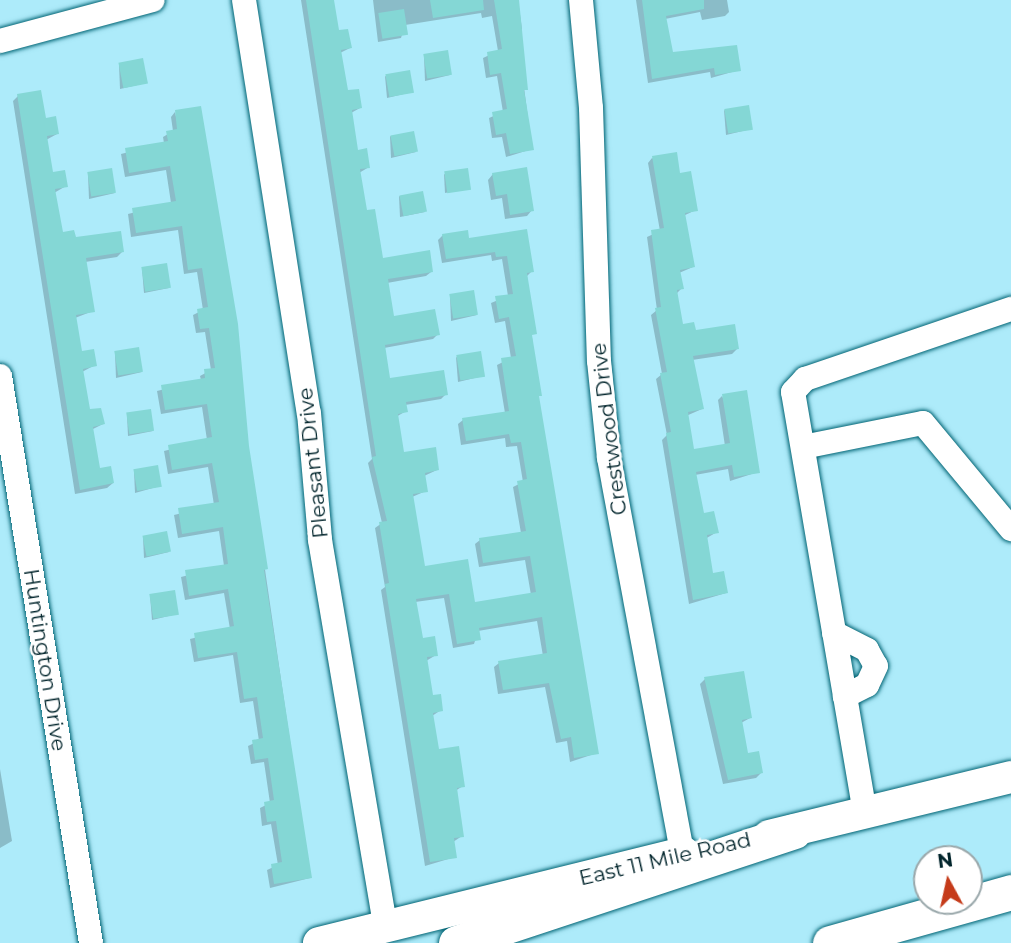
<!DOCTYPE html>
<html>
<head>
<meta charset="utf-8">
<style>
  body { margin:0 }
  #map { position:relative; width:1011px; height:943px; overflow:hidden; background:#adebfa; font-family:Montserrat,sans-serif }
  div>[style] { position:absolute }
  .shadow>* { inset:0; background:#0003 }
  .building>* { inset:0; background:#84d7d5; transform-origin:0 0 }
  .roads { filter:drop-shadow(0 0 2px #006474) drop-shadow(0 0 2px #006474) }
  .minor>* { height:24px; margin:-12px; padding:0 12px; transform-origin:12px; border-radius:12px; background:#fff }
  .major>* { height:32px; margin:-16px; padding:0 16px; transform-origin:16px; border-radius:16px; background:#fff }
  .highway>* { height:35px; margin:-17.5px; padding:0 17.5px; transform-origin:17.5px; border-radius:17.5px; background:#fff }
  span { translate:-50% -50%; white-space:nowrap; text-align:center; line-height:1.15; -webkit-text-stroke:5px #fff; paint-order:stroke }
  .street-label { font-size:21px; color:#02252c }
  .north { position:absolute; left:913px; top:845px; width:70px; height:70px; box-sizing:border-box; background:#fff; border:2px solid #9aa8ab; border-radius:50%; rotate:352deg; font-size:19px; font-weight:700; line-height:28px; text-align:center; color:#02252c }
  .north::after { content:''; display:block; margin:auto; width:24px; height:32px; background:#c53b1a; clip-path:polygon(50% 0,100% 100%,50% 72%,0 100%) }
</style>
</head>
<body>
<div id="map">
  <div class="shadow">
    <i style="clip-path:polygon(301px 0,332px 0,337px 32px,350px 48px,340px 53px,346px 92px,360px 108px,351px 113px,357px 152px,369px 167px,359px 173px,365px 212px,381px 260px,431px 272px,426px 276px,387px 283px,392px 318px,438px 334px,433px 339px,384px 348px,389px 380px,446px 394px,441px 399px,405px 405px,406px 411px,396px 417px,403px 454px,437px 470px,424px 476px,426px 491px,412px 497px,423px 568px,474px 604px,531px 595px,525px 560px,479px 567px,475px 544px,480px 540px,521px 533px,513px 487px,523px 482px,517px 446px,506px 447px,505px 438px,461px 445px,458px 424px,463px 420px,505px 413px,497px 365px,511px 358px,505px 321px,495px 323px,491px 303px,508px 296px,502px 259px,492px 261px,491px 255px,442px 263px,438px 240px,443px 235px,468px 240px,526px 231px,532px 271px,527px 276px,537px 398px,597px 753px,570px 762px,567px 741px,556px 743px,545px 687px,498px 694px,494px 667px,499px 663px,543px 656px,537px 621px,478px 631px,474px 644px,453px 648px,444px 598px,415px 602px,421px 640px,436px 655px,426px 661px,432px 697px,441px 710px,432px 716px,438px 751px,463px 786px,455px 791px,462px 836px,453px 842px,455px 857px,425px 866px,381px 590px,385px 587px,375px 528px,382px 523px,368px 463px,372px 459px)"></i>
    <i style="clip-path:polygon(373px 0,518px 0,522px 29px,517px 33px,532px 149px,506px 157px,502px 137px,492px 138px,489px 118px,503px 112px,497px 76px,486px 78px,483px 58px,498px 51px,492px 16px,482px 18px,481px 13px,405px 25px,401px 38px,378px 42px)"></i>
    <i style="clip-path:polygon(636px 0,727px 0,729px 12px,725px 16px,702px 20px,700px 12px,665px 19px,671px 54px,739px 70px,711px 78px,710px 72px,648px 83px)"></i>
    <i style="clip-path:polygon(424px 56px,450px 75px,425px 81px)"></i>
    <i style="clip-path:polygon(119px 64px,146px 83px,120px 89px)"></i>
    <i style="clip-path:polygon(385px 76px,412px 92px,387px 98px)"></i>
    <i style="clip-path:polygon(18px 96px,57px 134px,46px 140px,52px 174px,66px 186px,54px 193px,62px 234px,122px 252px,117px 257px,85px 262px,93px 311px,75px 318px,81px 353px,95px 365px,82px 372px,89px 411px,103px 424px,91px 430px,99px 470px,113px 483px,107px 488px,75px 494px,13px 101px)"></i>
    <i style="clip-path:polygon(724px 110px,751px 129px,726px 135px)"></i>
    <i style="clip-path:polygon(175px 112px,247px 446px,310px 878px,270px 888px,267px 870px,278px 865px,271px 824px,262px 826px,260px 808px,270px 803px,264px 762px,251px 764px,248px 746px,259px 741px,253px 701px,240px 703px,233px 655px,194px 662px,190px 639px,230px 629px,224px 593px,185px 600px,181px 577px,224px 566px,219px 531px,178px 538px,174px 515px,214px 505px,208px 467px,168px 474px,164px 451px,207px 440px,202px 407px,161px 414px,157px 391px,201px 380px,200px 376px,211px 370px,205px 332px,196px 333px,193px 315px,203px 310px,197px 272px,184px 274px,178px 230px,131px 237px,128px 214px,171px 203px,166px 170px,125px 177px,121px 154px,164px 143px,163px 137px,173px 131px,171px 117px)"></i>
    <i style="clip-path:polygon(390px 136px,416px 152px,391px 158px)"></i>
    <i style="clip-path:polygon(652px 158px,679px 175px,696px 210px,683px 216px,693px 267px,679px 273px,682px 288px,676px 294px,682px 326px,737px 349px,732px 354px,692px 360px,702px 409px,686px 416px,693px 451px,725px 446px,718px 400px,722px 396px,758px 472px,730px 481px,728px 469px,695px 475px,703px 515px,717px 532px,705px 539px,712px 575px,726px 593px,689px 604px,662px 440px,667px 435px,656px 379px,662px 374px,651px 315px,657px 310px,647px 237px,660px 231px,648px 163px)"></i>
    <i style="clip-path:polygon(88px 174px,115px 193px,89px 199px)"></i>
    <i style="clip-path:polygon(444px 174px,469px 188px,445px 193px)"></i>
    <i style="clip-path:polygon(493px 174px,532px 210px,527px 216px,505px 219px,502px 198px,491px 200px,488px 180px)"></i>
    <i style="clip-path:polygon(399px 196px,425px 212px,400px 217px)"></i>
    <i style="clip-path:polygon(142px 269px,169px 288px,144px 293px)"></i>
    <i style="clip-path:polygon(450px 296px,477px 315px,451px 321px)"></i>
    <i style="clip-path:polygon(115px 353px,142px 372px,116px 378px)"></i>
    <i style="clip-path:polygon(456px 357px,483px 376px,458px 382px)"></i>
    <i style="clip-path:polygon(127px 415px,153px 431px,128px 436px)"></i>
    <i style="clip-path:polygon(134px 471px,160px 486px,135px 493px)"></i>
    <i style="clip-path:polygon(143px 537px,169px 552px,144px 558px)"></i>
    <i style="clip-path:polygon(150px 595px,177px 614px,152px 620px)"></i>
    <i style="clip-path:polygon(705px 679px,750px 718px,741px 723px,747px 755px,761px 773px,756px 778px,723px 784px,700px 684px)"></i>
    <i style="clip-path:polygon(0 769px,12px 841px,0 848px)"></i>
  </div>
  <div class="building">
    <i style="clip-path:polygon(306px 0,334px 0,339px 30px,348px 29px,352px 48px,341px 50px,348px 90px,359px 89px,362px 108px,352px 110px,358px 150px,367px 148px,370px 168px,360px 169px,367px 210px,375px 209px,383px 258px,430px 250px,433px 272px,388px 279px,394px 316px,435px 309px,440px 335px,385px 345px,390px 378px,444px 370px,448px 395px,406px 402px,408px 412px,398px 414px,404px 452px,436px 447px,439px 470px,425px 473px,428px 492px,413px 494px,425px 566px,468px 559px,475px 602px,536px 592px,530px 556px,483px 563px,479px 538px,526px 531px,517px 481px,527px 479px,521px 442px,511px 443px,509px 434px,466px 441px,462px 418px,509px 411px,501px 358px,516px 356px,509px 317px,499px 319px,495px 296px,513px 294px,507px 256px,496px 257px,495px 252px,446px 259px,442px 234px,468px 230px,469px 238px,527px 229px,534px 272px,527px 273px,537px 334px,532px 335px,542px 396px,539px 396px,599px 754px,574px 758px,571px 737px,561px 739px,549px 683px,503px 690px,498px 661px,547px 653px,542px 617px,479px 628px,481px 640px,457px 644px,449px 594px,416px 599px,423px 638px,435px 636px,438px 656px,427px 657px,433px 695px,441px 694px,443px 711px,433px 713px,439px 749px,459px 746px,465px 787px,457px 788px,464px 837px,454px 838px,457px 858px,430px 862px,385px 584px,389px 583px,379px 522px,387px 521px,372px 457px,376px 456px)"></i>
    <i style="clip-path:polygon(430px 0,483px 0,484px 10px,433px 18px)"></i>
    <i style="clip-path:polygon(494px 0,519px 0,528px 90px,524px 90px,534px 150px,510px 154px,506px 133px,496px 135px,492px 112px,507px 109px,501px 73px,490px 75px,487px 52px,502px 49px)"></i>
    <i style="clip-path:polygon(642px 0,704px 0,704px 9px,666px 16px,673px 52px,737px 45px,741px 71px,715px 75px,714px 68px,652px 79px)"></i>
    <i style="left:404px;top:9px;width:26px;height:26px;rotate:81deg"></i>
    <i style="left:448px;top:50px;width:25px;height:25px;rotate:81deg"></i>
    <i style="left:143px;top:58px;width:26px;height:25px;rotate:79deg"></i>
    <i style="left:410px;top:70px;width:23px;height:25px;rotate:80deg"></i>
    <i style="clip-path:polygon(41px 90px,46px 118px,56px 116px,59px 134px,47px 136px,53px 172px,65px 170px,68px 187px,55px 189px,63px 232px,74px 230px,76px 237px,121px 231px,124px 252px,86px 258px,95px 312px,76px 315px,82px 351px,94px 349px,97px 366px,83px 369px,90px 409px,101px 408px,105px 424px,93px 427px,100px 468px,111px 466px,114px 483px,80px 490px,17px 94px)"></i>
    <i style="left:749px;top:105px;width:25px;height:25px;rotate:81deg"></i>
    <i style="clip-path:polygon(201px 106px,238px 324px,249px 446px,268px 569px,264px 570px,312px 878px,274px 884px,271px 864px,282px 862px,276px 821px,267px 822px,264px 802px,274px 800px,268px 758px,255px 760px,252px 740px,263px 738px,257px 697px,244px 699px,237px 652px,198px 658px,194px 633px,234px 626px,228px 589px,189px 596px,185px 570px,228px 564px,223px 527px,182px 534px,178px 508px,219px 502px,212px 463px,172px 470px,168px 445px,212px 437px,207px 404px,165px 410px,161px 385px,205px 378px,204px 369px,215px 368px,209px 328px,200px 329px,197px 309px,208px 307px,202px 268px,188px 270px,182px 226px,136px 233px,132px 208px,176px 201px,170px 166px,129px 173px,125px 148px,168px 141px,166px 131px,177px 129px,175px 110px)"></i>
    <i style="left:414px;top:131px;width:21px;height:24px;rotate:79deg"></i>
    <i style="clip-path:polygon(677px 152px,680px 173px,691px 171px,698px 211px,685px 213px,695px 267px,680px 270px,684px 289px,677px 290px,683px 324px,694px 322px,696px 330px,735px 324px,739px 349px,693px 356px,704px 409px,688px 412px,694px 449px,730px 443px,722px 394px,747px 390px,760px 473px,734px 477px,732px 465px,696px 472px,704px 513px,714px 511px,719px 533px,707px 535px,713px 573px,724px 571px,728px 593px,693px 600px,666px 433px,671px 432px,660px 373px,667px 372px,655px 308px,661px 307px,651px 230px,664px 228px,652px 156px)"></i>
    <i style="clip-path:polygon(527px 167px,534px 211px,510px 215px,507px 194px,496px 196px,492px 173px)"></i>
    <i style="left:112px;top:168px;width:25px;height:25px;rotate:81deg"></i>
    <i style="left:468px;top:168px;width:22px;height:24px;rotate:82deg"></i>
    <i style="left:423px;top:191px;width:21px;height:24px;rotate:79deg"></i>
    <i style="left:167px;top:263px;width:25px;height:26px;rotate:81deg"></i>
    <i style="left:474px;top:290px;width:25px;height:25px;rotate:81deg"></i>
    <i style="left:139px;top:347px;width:25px;height:25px;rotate:81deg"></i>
    <i style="left:481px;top:351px;width:26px;height:25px;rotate:81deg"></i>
    <i style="left:151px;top:409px;width:22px;height:25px;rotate:82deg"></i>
    <i style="left:158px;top:465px;width:22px;height:25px;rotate:80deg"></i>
    <i style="left:167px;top:531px;width:21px;height:25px;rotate:79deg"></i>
    <i style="left:175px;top:590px;width:25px;height:26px;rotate:81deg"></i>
    <i style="clip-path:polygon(744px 671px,752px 718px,742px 720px,748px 753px,759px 751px,763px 773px,728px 780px,704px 677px)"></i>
  </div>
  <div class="roads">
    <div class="minor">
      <i style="left:244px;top:0;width:418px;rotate:81.1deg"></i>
      <i style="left:309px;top:413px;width:127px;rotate:85deg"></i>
      <i style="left:320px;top:540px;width:391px;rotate:80.4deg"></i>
      <i style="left:581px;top:0;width:108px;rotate:84.7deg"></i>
      <i style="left:591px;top:108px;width:253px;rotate:88.2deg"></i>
      <i style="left:599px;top:361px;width:98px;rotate:84.1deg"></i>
      <i style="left:609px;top:458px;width:402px;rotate:79.5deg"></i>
      <i style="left:0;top:41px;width:158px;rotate:-15deg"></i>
      <i style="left:0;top:376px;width:574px;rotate:80.88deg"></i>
      <i style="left:803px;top:447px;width:122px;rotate:-11.3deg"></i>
      <i style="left:923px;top:423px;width:138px;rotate:50.3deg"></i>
      <i style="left:834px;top:633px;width:37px;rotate:27deg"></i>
      <i style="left:867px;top:650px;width:18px;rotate:61deg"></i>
      <i style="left:876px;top:666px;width:21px;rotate:115deg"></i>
      <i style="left:867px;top:685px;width:25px;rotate:153deg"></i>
      <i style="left:865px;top:813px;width:427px;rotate:-99.7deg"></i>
      <i style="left:793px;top:392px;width:18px;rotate:-47deg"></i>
      <i style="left:805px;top:379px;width:218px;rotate:-18.8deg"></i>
    </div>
    <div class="major">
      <i style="left:769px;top:836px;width:249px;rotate:-13.7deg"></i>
      <i style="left:319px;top:943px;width:376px;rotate:-13.9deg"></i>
    </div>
    <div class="highway">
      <i style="left:456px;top:943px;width:356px;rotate:-18.3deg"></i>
      <i style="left:830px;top:943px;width:188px;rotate:-15.7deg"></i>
    </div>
  </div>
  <div class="street-label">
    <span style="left:609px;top:429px;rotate:-97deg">Crestwood Drive</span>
    <span style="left:313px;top:463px;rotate:-96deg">Pleasant Drive</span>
    <span style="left:45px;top:660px;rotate:81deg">Huntington Drive</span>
    <span style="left:665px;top:859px;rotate:-13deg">East 11 Mile Road</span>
  </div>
  <div class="north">N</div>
</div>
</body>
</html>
